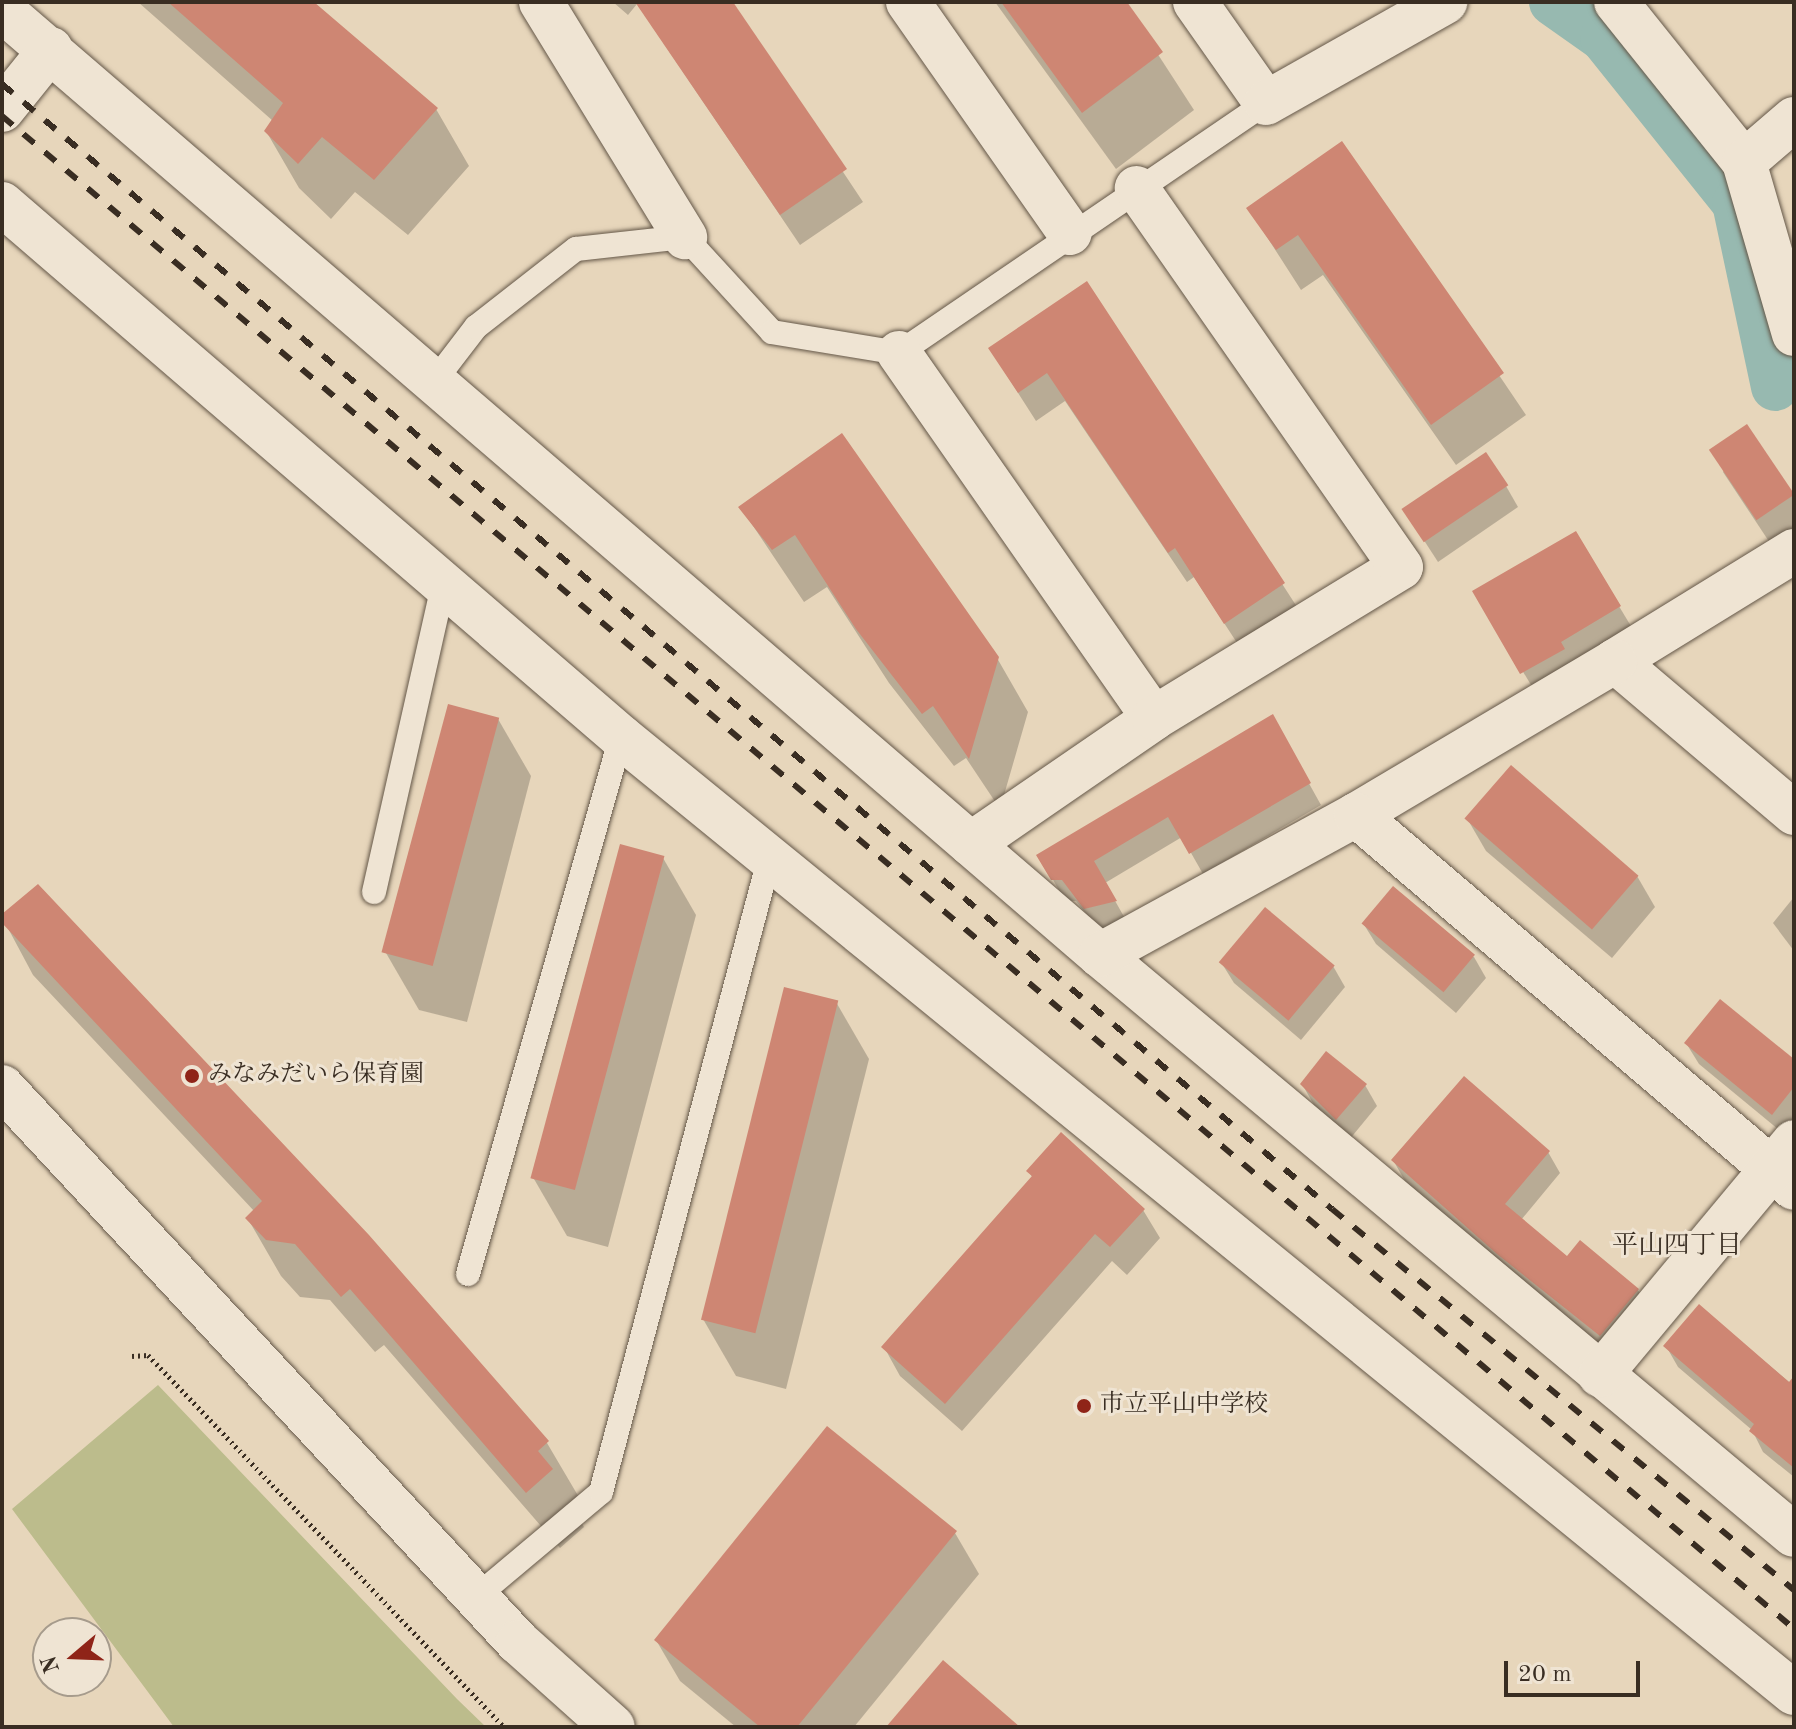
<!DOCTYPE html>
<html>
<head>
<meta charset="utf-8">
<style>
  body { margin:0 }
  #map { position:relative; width:1796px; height:1729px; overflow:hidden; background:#e7d6bb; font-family:"Old Standard TT","Noto Serif JP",serif }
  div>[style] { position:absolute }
  .green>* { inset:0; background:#bcbc8c }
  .shadow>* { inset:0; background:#0003; transform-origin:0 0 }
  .canal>* { height:48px; margin:-24px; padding:0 24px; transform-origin:24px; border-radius:24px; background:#97b9b0 }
  .building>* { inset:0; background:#ce8673; transform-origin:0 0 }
  .path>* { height:5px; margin-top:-2.5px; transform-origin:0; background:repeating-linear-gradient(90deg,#392d22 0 2px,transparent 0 6px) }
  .roads { filter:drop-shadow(0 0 2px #645748) drop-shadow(0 0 2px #645748) }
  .lane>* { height:24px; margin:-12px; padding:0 12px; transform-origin:12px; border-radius:12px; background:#efe4d3 }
  .street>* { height:44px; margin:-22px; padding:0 22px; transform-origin:22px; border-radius:22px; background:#efe4d3 }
  .rail>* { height:6px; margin-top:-3px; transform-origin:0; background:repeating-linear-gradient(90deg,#392d22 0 14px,transparent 0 28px) }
  .dots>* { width:22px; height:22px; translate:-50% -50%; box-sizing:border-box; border:4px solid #efe4d3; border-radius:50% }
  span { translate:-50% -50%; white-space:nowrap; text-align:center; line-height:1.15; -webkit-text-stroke:6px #efe4d3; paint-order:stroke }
  .poi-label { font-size:24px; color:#392d22 }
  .left { translate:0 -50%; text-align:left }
  .neighbourhood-label { font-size:26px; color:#392d22 }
  .frame { position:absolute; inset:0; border:4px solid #392d22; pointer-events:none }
  .north { position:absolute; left:32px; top:1617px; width:80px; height:80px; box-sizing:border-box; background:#efe4d3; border:2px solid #a69b8c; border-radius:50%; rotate:251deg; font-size:22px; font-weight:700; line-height:32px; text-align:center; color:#392d22 }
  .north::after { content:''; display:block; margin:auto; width:28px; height:36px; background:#8f2418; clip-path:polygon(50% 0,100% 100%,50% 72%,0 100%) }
  .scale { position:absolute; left:1504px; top:1661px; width:136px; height:36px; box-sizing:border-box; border:4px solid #392d22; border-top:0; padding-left:10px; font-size:24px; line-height:28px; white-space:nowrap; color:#392d22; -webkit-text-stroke:6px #efe4d3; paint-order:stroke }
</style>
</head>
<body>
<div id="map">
  <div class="green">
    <i style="clip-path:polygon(158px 1385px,457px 1699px,486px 1727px,174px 1727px,12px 1509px)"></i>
  </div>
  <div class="shadow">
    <i style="clip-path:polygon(138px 2px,311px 2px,436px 109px,469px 166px,408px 235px,355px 192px,331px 219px,299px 188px,266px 131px,273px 121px)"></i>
    <i style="clip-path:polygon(613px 2px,730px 2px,863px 202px,800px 245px,637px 4px,628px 15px)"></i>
    <i style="clip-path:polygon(995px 2px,1124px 2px,1194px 110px,1116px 169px)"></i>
    <i style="clip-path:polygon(1342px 143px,1526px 415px,1456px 465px,1323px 275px,1301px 290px,1249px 209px)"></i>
    <i style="clip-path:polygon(1087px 284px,1301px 613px,1243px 652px,1194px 577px,1187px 582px,1065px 401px,1036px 421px,990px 349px)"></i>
    <i style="clip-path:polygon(1747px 427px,1794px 499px,1794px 527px,1770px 543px,1723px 472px)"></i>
    <i style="clip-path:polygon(842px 436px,997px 658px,1028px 712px,1000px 809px,966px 758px,954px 766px,889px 683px,827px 587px,804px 602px,741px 508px)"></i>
    <i style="clip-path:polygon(1506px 486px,1518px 507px,1438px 562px,1405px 511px)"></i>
    <i style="left:1575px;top:533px;width:110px;height:116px;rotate:59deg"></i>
    <i style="clip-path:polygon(1272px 717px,1321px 805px,1203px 874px,1182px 837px,1105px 883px,1127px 922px,1098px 929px,1076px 901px,1065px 901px,1039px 855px)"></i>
    <i style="clip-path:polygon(498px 719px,531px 776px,467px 1022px,419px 1010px,386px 953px)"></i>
    <i style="clip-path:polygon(1468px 820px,1637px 876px,1655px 907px,1612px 958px,1486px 851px)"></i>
    <i style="clip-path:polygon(663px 858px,696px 915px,608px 1247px,567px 1236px,534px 1179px)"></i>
    <i style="clip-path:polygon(1794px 897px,1794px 951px,1773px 923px)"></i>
    <i style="clip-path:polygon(2px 917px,547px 1443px,580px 1499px,572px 1506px,584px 1527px,560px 1548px,384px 1345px,375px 1352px,330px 1300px,300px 1297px,281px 1276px,248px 1219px,255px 1212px,33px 975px)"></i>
    <i style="clip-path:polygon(1363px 923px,1474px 957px,1486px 978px,1456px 1013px,1376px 944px)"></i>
    <i style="clip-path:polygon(1221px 962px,1333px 966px,1345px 987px,1301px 1040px,1234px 983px)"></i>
    <i style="clip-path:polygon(836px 1002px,869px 1059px,786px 1389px,736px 1376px,703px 1319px)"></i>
    <i style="clip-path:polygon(1686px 1043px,1794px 1061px,1794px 1123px,1785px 1135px,1699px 1064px)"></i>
    <i style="clip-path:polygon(1302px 1084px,1365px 1085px,1377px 1106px,1349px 1140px,1314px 1105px)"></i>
    <i style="clip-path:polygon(1548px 1152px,1560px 1173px,1521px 1220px,1567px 1259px,1638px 1290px,1650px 1311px,1613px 1355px,1511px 1275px,1405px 1181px,1393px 1160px)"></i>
    <i style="clip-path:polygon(1028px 1171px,1143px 1210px,1160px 1238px,1127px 1275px,1112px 1261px,962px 1431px,900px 1376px,884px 1347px,1033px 1178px)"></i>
    <i style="clip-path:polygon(1699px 1307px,1794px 1386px,1794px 1477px,1763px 1452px,1752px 1430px,1678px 1367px,1666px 1346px)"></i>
    <i style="clip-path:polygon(955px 1533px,979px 1574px,854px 1727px,736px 1727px,680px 1681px,656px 1640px)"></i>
  </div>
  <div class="canal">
    <i style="left:1553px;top:2px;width:62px;rotate:35.2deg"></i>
    <i style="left:1604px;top:38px;width:211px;rotate:51.3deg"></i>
    <i style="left:1736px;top:203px;width:188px;rotate:78deg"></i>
  </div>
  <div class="building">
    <i style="clip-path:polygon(168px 2px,314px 2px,438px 108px,374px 180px,322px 137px,298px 164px,264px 131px,283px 103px)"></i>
    <i style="clip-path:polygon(635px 2px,733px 2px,847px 169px,780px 215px)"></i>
    <i style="clip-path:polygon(1001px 2px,1127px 2px,1163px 52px,1082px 113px)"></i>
    <i style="clip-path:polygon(1342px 141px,1504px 373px,1431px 425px,1298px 235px,1276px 250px,1246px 208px)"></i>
    <i style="clip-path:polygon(1087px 281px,1285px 583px,1224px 624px,1175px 548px,1168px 553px,1047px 373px,1018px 393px,988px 348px)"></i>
    <i style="left:1747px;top:424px;width:85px;height:46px;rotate:56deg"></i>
    <i style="clip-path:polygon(842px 433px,999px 657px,969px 759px,933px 706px,922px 714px,856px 629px,795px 535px,772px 550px,738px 507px)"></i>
    <i style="left:1486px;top:452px;width:40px;height:102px;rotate:56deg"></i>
    <i style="clip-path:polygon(1576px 531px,1621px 606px,1561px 642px,1565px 649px,1520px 674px,1472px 591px)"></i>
    <i style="left:448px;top:704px;width:53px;height:257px;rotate:15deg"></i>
    <i style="clip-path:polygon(1273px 714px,1311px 783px,1189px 854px,1168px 817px,1094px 861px,1117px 901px,1084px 909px,1062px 880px,1051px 880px,1036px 855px)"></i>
    <i style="left:1511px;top:765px;width:169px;height:71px;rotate:41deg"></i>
    <i style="left:620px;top:844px;width:46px;height:346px;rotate:15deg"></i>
    <i style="clip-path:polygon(38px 884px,369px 1235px,549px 1441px,538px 1451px,553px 1469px,526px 1493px,350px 1289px,341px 1297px,295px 1244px,266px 1240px,245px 1218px,262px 1201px,2px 923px,2px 914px)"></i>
    <i style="left:1393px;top:886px;width:107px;height:49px;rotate:40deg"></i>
    <i style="left:1265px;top:907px;width:91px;height:72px;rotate:40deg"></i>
    <i style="left:784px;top:987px;width:56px;height:343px;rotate:14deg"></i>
    <i style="clip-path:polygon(1720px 999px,1794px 1059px,1794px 1087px,1772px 1115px,1684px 1043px)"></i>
    <i style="clip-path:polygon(1326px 1051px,1367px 1084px,1336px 1120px,1300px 1084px)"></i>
    <i style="clip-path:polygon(1464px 1076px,1550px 1151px,1505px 1204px,1567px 1256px,1580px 1240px,1639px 1289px,1600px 1336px,1497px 1254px,1391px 1160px)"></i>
    <i style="clip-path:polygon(1061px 1132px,1145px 1209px,1110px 1247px,1095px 1234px,945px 1404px,881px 1347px,1032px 1176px,1026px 1171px)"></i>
    <i style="clip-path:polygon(1699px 1304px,1789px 1382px,1794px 1376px,1794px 1468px,1749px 1431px,1754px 1424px,1663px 1346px)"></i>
    <i style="clip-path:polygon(827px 1426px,957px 1531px,797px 1727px,760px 1727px,654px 1640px)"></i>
    <i style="clip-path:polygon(943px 1660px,1020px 1727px,886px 1727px)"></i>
  </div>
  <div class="path">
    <i style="left:132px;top:1356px;width:16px;rotate:-4deg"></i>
    <i style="left:148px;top:1355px;width:515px;rotate:46.26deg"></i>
  </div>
  <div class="roads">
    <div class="lane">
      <i style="left:433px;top:383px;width:71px;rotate:-52.5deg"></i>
      <i style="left:476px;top:327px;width:127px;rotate:-38deg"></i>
      <i style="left:576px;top:249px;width:110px;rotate:-6.3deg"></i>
      <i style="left:685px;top:237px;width:129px;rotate:47.5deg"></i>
      <i style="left:772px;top:332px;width:129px;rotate:9.4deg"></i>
      <i style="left:899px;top:353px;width:444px;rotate:-34.3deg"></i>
      <i style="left:374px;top:892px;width:314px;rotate:-77.3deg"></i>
      <i style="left:468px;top:1274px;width:558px;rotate:-74.1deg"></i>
      <i style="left:476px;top:1597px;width:163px;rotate:-40deg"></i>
      <i style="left:601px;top:1492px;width:658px;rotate:-75.12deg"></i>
    </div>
    <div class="street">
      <i style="left:541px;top:2px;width:276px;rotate:58.5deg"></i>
      <i style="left:908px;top:2px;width:282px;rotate:55deg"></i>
      <i style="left:1195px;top:2px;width:123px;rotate:54.9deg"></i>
      <i style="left:1266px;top:103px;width:206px;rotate:-29.4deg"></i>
      <i style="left:1616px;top:2px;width:205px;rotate:51.3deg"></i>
      <i style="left:1744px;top:162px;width:179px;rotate:73.8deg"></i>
      <i style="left:2px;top:10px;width:1449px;rotate:40.72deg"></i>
      <i style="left:1100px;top:955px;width:904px;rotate:39.89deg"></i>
      <i style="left:2px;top:110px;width:78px;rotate:-51.2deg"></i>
      <i style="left:1744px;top:162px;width:66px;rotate:-40.7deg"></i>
      <i style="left:2px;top:204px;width:817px;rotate:40.73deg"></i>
      <i style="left:621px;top:737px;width:1513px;rotate:39.18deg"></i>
      <i style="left:899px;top:353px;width:445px;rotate:55.1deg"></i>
      <i style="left:1794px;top:551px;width:210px;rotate:148.4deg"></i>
      <i style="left:1615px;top:661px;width:235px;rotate:40.3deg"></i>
      <i style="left:1356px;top:815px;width:301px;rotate:-30.7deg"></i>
      <i style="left:971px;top:844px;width:222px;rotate:-34.5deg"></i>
      <i style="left:1154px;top:718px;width:289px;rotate:-31.4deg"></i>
      <i style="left:1401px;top:567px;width:462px;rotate:-124.9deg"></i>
      <i style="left:1100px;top:955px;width:292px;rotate:-28.7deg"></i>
      <i style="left:1356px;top:815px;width:575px;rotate:40.42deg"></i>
      <i style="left:2px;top:1087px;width:758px;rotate:47.09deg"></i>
      <i style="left:518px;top:1642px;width:127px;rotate:41.8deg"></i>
      <i style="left:1600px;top:1375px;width:303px;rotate:-50.2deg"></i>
    </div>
  </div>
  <div class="rail">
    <i style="left:2px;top:84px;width:1742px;rotate:40.23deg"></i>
    <i style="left:1332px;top:1209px;width:599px;rotate:39.51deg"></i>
    <i style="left:2px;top:116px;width:2345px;rotate:40.17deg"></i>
  </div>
  <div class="dots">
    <i style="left:192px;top:1076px;background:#8f2418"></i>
    <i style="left:1084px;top:1406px;background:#8f2418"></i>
  </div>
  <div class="poi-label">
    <span class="left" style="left:208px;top:1076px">みなみだいら保育園</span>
    <span class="left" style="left:1100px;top:1406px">市立平山中学校</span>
  </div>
  <div class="neighbourhood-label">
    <span style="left:1677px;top:1247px">平山四丁目</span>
  </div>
  <div class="frame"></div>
  <div class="north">N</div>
  <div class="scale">20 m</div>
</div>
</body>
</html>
